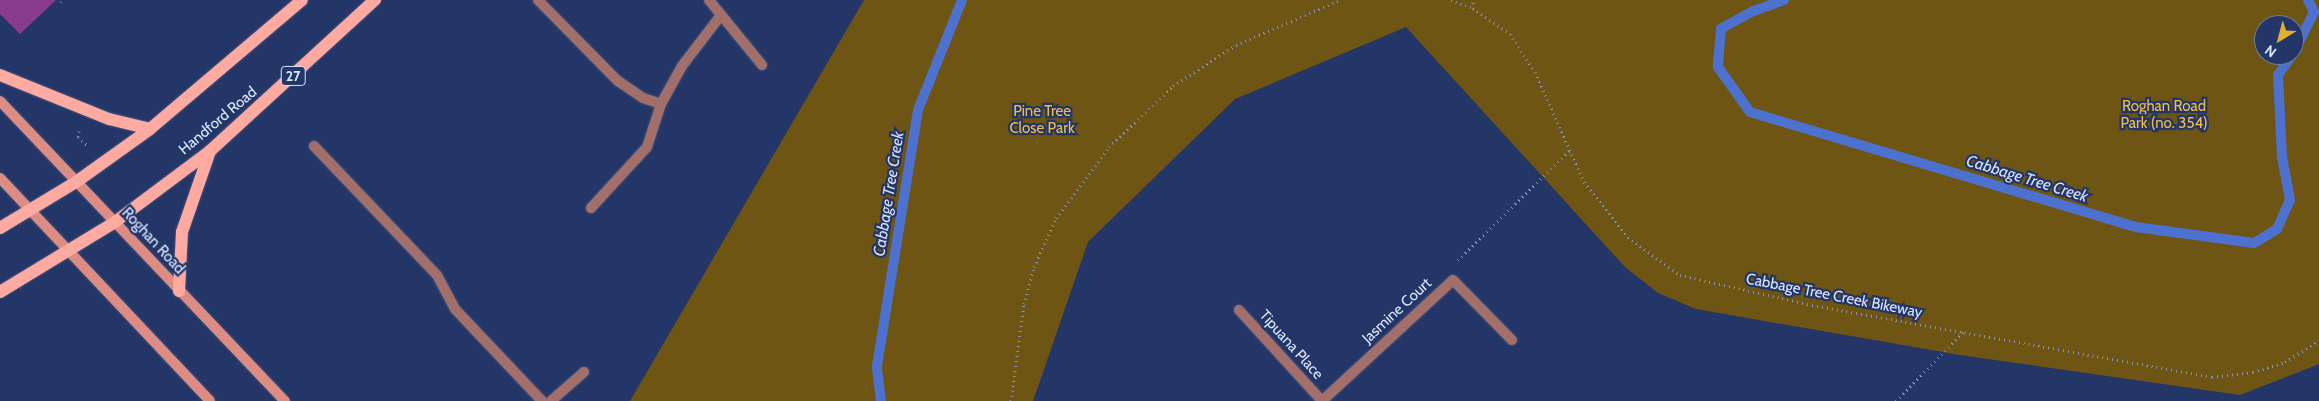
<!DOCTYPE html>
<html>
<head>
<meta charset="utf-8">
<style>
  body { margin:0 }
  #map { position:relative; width:2319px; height:401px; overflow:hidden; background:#233667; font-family:Cabin,sans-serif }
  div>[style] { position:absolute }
  .green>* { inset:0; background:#6f5513 }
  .stream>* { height:10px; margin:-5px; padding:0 5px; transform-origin:5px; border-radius:5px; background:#4d71ce }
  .building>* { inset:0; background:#893c8d }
  .path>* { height:3px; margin-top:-1.5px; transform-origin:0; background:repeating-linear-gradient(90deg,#8493b7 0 1px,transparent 0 5px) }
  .roads { filter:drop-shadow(0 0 1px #40527f) drop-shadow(0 0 1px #40527f) }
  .lane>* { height:10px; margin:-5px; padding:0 5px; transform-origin:5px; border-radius:5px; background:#a36f6a }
  .street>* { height:10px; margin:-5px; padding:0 5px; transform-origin:5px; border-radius:5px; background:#a36f6a }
  .secondary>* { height:10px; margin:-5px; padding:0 5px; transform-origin:5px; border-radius:5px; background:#dd8c84 }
  .primary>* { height:12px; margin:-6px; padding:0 6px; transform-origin:6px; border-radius:6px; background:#feaaa1 }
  span { translate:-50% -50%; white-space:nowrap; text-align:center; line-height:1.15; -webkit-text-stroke:4.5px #233667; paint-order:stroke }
  .shield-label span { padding:1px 4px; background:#233667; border:1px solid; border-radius:4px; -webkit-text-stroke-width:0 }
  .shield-label { font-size:14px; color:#dbe6ff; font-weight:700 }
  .park-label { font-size:15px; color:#f0bf4a }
  .street-label { font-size:15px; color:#dbe6ff }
  .water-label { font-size:16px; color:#d6e1f9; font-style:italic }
  .north { position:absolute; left:2254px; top:15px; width:50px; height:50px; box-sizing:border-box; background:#233667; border:1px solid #6d7ca4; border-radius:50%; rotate:217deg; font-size:14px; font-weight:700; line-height:20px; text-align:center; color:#dbe6ff }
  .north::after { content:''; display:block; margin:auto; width:18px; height:22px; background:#e0b034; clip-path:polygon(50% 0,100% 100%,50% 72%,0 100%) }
</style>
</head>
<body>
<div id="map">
  <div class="green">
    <i style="clip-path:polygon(evenodd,864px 0,2319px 0,2319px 364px,2240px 395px,1960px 355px,1696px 309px,1658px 293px,1625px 267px,1406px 27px,1235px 99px,1088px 242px,1033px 401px,630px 401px,864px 0,2264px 25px,2294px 25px,2294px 55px,2264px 55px,2264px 25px)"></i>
  </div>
  <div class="stream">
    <i style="left:1784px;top:0;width:33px;rotate:160deg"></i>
    <i style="left:1753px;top:11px;width:37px;rotate:151deg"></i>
    <i style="left:1721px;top:29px;width:38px;rotate:95deg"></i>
    <i style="left:1718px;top:67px;width:55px;rotate:54.6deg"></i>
    <i style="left:1750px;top:112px;width:403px;rotate:16.6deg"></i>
    <i style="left:2136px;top:227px;width:119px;rotate:7.7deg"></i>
    <i style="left:2254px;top:243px;width:27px;rotate:-31deg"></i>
    <i style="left:2277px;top:229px;width:32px;rotate:-66deg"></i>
    <i style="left:2290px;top:200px;width:44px;rotate:-100.5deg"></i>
    <i style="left:2282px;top:157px;width:82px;rotate:-92.8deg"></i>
    <i style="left:2278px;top:75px;width:24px;rotate:-55deg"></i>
    <i style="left:2294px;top:52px;width:45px;rotate:-63.4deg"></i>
    <i style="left:2314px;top:12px;width:13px;rotate:-117deg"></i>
    <i style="left:881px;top:401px;width:35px;rotate:-97deg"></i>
    <i style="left:877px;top:366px;width:259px;rotate:-80.9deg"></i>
    <i style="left:918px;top:110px;width:118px;rotate:-68.2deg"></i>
  </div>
  <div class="building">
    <i style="clip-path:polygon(0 0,56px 0,20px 34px,0 14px)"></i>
  </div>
  <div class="path">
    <i style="left:1451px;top:0;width:23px;rotate:20deg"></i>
    <i style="left:1473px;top:8px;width:45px;rotate:35.1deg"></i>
    <i style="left:1510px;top:34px;width:45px;rotate:56.7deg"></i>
    <i style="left:1535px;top:72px;width:120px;rotate:66deg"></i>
    <i style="left:1584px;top:182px;width:70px;rotate:51.3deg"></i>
    <i style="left:1628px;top:237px;width:64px;rotate:36.2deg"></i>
    <i style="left:1680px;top:275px;width:135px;rotate:12.8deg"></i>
    <i style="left:1812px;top:305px;width:406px;rotate:10.2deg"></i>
    <i style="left:2212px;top:377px;width:41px;rotate:-7deg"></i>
    <i style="left:2253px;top:372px;width:34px;rotate:-17deg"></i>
    <i style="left:2285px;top:362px;width:40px;rotate:-32.9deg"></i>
    <i style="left:61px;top:2px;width:3px;rotate:-45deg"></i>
    <i style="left:1473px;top:8px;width:8px;rotate:-90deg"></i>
    <i style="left:79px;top:131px;width:6px;rotate:99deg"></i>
    <i style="left:78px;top:137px;width:13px;rotate:42deg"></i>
    <i style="left:1458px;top:260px;width:156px;rotate:-44.5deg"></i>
    <i style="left:1011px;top:401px;width:98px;rotate:-82.4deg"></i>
    <i style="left:1024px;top:304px;width:38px;rotate:-75deg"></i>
    <i style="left:1034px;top:267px;width:54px;rotate:-65.8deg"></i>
    <i style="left:1056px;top:218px;width:89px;rotate:-53.3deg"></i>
    <i style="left:1109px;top:147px;width:88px;rotate:-43.6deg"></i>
    <i style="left:1173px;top:86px;width:75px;rotate:-33.1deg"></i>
    <i style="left:1236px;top:45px;width:113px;rotate:-23.4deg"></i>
    <i style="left:1896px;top:401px;width:96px;rotate:-45.8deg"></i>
  </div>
  <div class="roads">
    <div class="lane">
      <i style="left:538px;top:0;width:114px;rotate:45.4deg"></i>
      <i style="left:618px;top:81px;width:30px;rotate:34deg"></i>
      <i style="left:643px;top:98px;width:19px;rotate:18deg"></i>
      <i style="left:709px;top:0;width:84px;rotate:50.8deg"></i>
      <i style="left:314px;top:146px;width:178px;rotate:46.4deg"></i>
      <i style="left:437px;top:275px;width:38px;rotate:62deg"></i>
      <i style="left:455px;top:309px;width:127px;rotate:46.6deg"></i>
      <i style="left:591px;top:208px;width:83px;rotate:-47.4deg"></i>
      <i style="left:647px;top:147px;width:45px;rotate:-72deg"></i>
      <i style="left:661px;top:104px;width:43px;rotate:-61.1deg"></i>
      <i style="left:682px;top:66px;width:64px;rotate:-52.6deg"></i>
      <i style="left:551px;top:401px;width:44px;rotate:-41.3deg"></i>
    </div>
    <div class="street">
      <i style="left:1239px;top:310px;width:123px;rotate:47.6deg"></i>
      <i style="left:1322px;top:401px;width:178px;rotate:-42.7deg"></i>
      <i style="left:1453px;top:280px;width:84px;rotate:45.5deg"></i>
    </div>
    <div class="secondary">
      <i style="left:0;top:101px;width:414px;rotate:46.5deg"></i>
      <i style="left:0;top:178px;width:306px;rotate:46.7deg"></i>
    </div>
    <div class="primary">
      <i style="left:0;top:75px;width:118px;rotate:22deg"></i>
      <i style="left:109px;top:119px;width:42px;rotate:13.7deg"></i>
      <i style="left:0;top:228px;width:89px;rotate:-31.2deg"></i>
      <i style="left:76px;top:182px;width:91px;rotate:-35.6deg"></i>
      <i style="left:150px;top:129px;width:199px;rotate:-40.3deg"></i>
      <i style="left:179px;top:291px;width:59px;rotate:-87.1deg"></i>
      <i style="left:182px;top:232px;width:86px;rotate:-70.9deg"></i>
      <i style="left:0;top:292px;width:135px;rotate:-31.3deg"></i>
      <i style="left:115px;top:222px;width:119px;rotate:-36.8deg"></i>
      <i style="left:210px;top:151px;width:224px;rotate:-42.5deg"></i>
    </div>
  </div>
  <div class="shield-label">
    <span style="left:293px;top:76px">27</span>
  </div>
  <div class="park-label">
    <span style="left:2164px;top:115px">Roghan Road<br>Park (no. 354)</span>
    <span style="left:1042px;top:120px">Pine Tree<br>Close Park</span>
  </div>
  <div class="street-label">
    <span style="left:218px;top:121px;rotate:-40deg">Handford Road</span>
    <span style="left:153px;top:241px;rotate:47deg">Roghan Road</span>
    <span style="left:1834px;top:296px;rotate:11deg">Cabbage Tree Creek Bikeway</span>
    <span style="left:1397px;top:311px;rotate:-43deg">Jasmine Court</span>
    <span style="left:1291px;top:345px;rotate:48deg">Tipuana Place</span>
  </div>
  <div class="water-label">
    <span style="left:2027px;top:179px;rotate:17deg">Cabbage Tree Creek</span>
    <span style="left:889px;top:194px;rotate:-81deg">Cabbage Tree Creek</span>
  </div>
  <div class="north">N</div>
</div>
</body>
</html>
